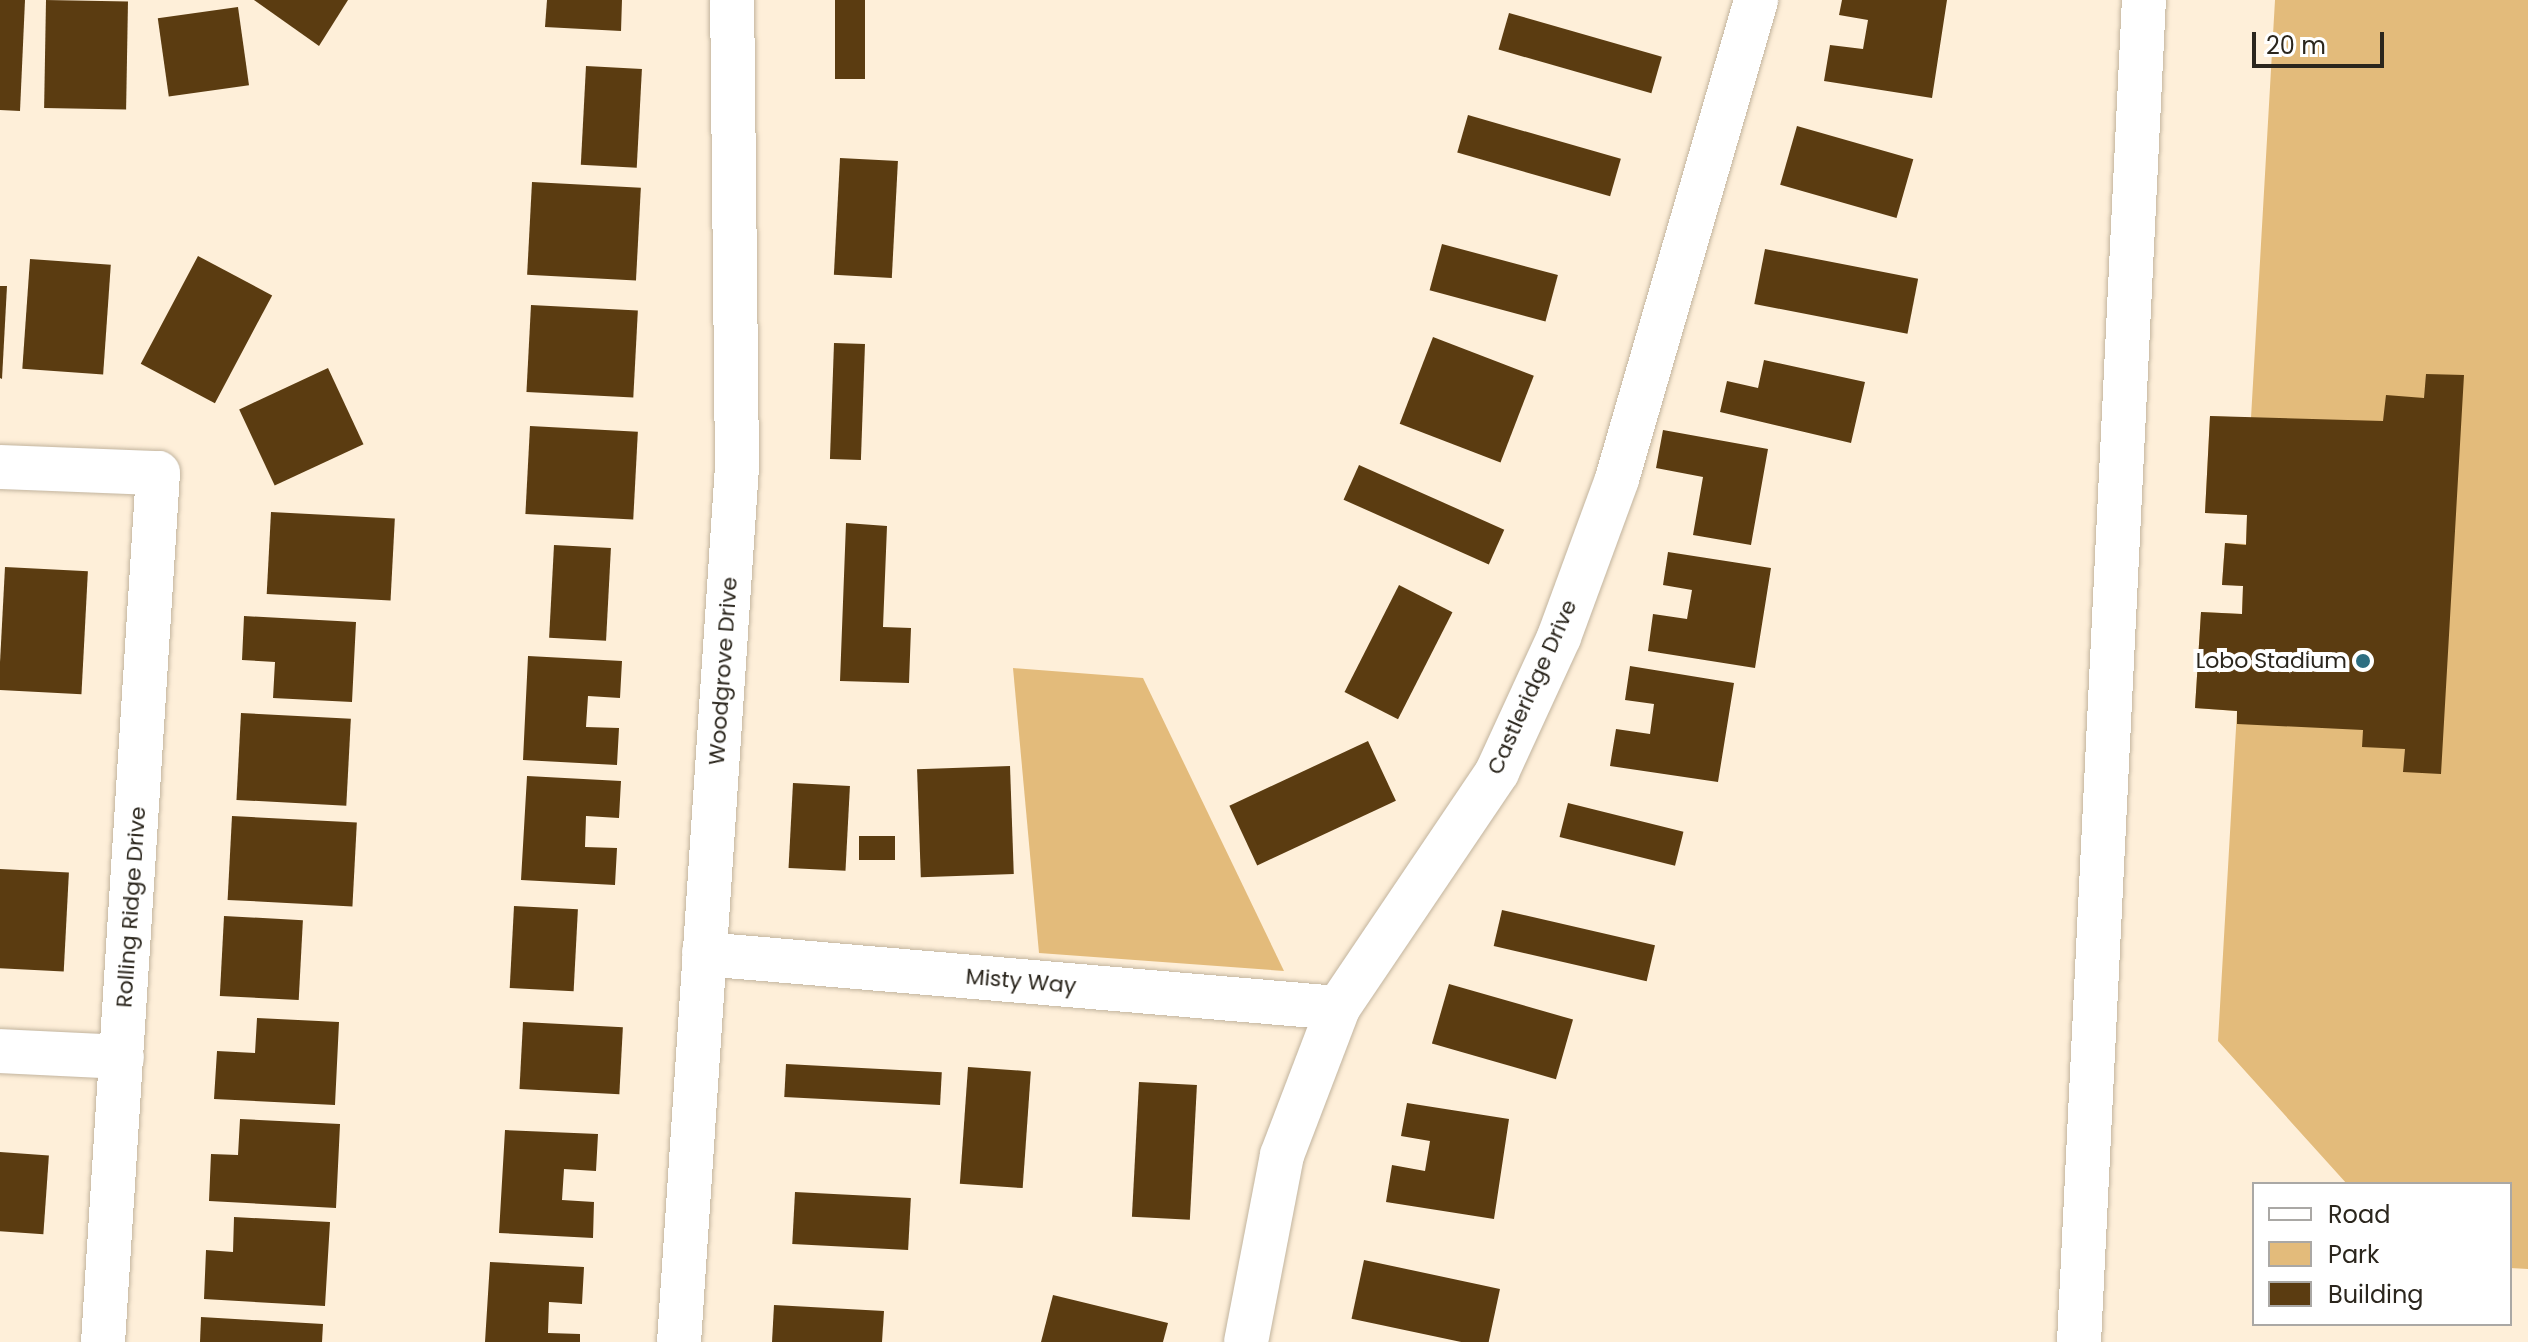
<!DOCTYPE html>
<html>
<head>
<meta charset="utf-8">
<style>
  body { margin:0 }
  #map { position:relative; width:2528px; height:1342px; overflow:hidden; background:#feefd9; font-family:Poppins,sans-serif }
  div>[style] { position:absolute }
  .green>* { inset:0; background:#e3bb7b }
  .building>* { inset:0; background:#5b3c11; transform-origin:0 0 }
  .roads { filter:drop-shadow(0 0 2px #c2b49e) drop-shadow(0 0 2px #c2b49e) }
  .minor>* { height:44px; margin:-22px; padding:0 22px; transform-origin:22px; border-radius:22px; background:#fff }
  .dots>* { width:22px; height:22px; translate:-50% -50%; box-sizing:border-box; border:4px solid #fff; border-radius:50% }
  span { translate:-50% -50%; white-space:nowrap; text-align:center; line-height:1.15; -webkit-text-stroke:8px #fff; paint-order:stroke }
  .poi-label { font-size:22px; color:#2b261d }
  .right { translate:-100% -50%; text-align:right }
  .street-label { font-size:22px; color:#2b261d }
  .legend { position:absolute; left:2252px; top:1182px; width:260px; height:144px; box-sizing:border-box; background:#fff; border:2px solid #aaa8a5; margin:0; padding:10px 14px; list-style:none; font-size:24px; color:#2b261d }
  .legend li { display:flex; align-items:center; gap:16px; height:40px }
  .legend b { width:40px; border:2px solid #aaa8a5 }
  .scale { position:absolute; left:2252px; top:32px; width:132px; height:36px; box-sizing:border-box; border:4px solid #2b261d; border-top:0; padding-left:10px; font-size:24px; line-height:28px; white-space:nowrap; color:#2b261d; -webkit-text-stroke:6px #fff; paint-order:stroke }
</style>
</head>
<body>
<div id="map">
  <div class="green">
    <i style="clip-path:polygon(2275px 0,2528px 0,2528px 1269px,2510px 1268px,2510px 1184px,2347px 1184px,2218px 1041px,2237px 711px,2195px 708px,2201px 612px,2242px 614px,2243px 586px,2222px 584px,2225px 543px,2246px 544px,2247px 515px,2205px 513px,2210px 416px,2251px 418px)"></i>
    <i style="clip-path:polygon(1013px 668px,1143px 678px,1284px 971px,1039px 953px)"></i>
  </div>
  <div class="building">
    <i style="clip-path:polygon(0 0,25px 0,20px 111px,0 110px)"></i>
    <i style="left:46px;top:0;width:82px;height:108px;rotate:1deg"></i>
    <i style="clip-path:polygon(254px 0,348px 0,319px 46px)"></i>
    <i style="clip-path:polygon(547px 0,622px 0,621px 31px,545px 27px)"></i>
    <i style="left:835px;top:0;width:30px;height:79px"></i>
    <i style="clip-path:polygon(1842px 0,1947px 0,1932px 98px,1824px 81px,1830px 45px,1863px 49px,1868px 20px,1839px 15px)"></i>
    <i style="left:238px;top:7px;width:79px;height:81px;rotate:82deg"></i>
    <i style="left:1509px;top:13px;width:159px;height:38px;rotate:16deg"></i>
    <i style="left:586px;top:66px;width:56px;height:99px;rotate:3deg"></i>
    <i style="left:1468px;top:115px;width:159px;height:39px;rotate:16deg"></i>
    <i style="left:1797px;top:126px;width:121px;height:61px;rotate:16deg"></i>
    <i style="left:840px;top:158px;width:58px;height:117px;rotate:3deg"></i>
    <i style="left:532px;top:182px;width:109px;height:93px;rotate:3deg"></i>
    <i style="left:1442px;top:244px;width:120px;height:48px;rotate:15deg"></i>
    <i style="left:1765px;top:249px;width:156px;height:56px;rotate:11deg"></i>
    <i style="left:198px;top:256px;width:84px;height:122px;rotate:28deg"></i>
    <i style="left:30px;top:259px;width:81px;height:110px;rotate:4deg"></i>
    <i style="clip-path:polygon(0 286px,7px 286px,2px 379px,0 378px)"></i>
    <i style="left:531px;top:305px;width:107px;height:87px;rotate:3deg"></i>
    <i style="left:1433px;top:337px;width:108px;height:93px;rotate:21deg"></i>
    <i style="left:834px;top:343px;width:31px;height:116px;rotate:2deg"></i>
    <i style="clip-path:polygon(1764px 360px,1865px 382px,1851px 443px,1720px 412px,1727px 381px,1758px 388px)"></i>
    <i style="left:328px;top:368px;width:84px;height:98px;rotate:65deg"></i>
    <i style="clip-path:polygon(2426px 374px,2464px 375px,2441px 774px,2403px 772px,2405px 749px,2362px 747px,2363px 730px,2237px 724px,2237px 711px,2195px 708px,2201px 612px,2242px 614px,2243px 586px,2222px 585px,2225px 543px,2246px 545px,2247px 515px,2205px 513px,2210px 416px,2383px 421px,2386px 395px,2424px 398px)"></i>
    <i style="left:530px;top:426px;width:108px;height:88px;rotate:3deg"></i>
    <i style="clip-path:polygon(1663px 430px,1768px 449px,1751px 545px,1693px 535px,1703px 477px,1656px 468px)"></i>
    <i style="left:1359px;top:465px;width:159px;height:38px;rotate:24deg"></i>
    <i style="left:271px;top:512px;width:124px;height:82px;rotate:3deg"></i>
    <i style="clip-path:polygon(846px 523px,887px 526px,883px 627px,911px 628px,909px 683px,840px 681px)"></i>
    <i style="left:554px;top:545px;width:57px;height:93px;rotate:3deg"></i>
    <i style="clip-path:polygon(1668px 552px,1771px 568px,1755px 668px,1648px 651px,1653px 614px,1687px 619px,1692px 590px,1663px 585px)"></i>
    <i style="left:5px;top:567px;width:83px;height:123px;rotate:3deg"></i>
    <i style="left:1399px;top:585px;width:60px;height:120px;rotate:27deg"></i>
    <i style="clip-path:polygon(244px 616px,356px 622px,352px 702px,273px 698px,275px 662px,242px 660px)"></i>
    <i style="clip-path:polygon(528px 656px,622px 661px,620px 698px,588px 696px,586px 727px,619px 728px,617px 765px,523px 760px)"></i>
    <i style="clip-path:polygon(1630px 666px,1734px 683px,1718px 782px,1610px 766px,1616px 729px,1650px 734px,1654px 704px,1625px 700px)"></i>
    <i style="left:241px;top:713px;width:110px;height:87px;rotate:3deg"></i>
    <i style="left:1368px;top:741px;width:66px;height:153px;rotate:65deg"></i>
    <i style="left:1010px;top:766px;width:108px;height:93px;rotate:88deg"></i>
    <i style="clip-path:polygon(527px 776px,621px 781px,619px 818px,586px 816px,585px 847px,617px 848px,615px 885px,521px 880px)"></i>
    <i style="left:793px;top:783px;width:57px;height:85px;rotate:3deg"></i>
    <i style="left:1568px;top:803px;width:119px;height:35px;rotate:14deg"></i>
    <i style="left:232px;top:816px;width:125px;height:84px;rotate:3deg"></i>
    <i style="left:859px;top:836px;width:36px;height:24px"></i>
    <i style="left:0;top:869px;width:69px;height:99px;rotate:3deg"></i>
    <i style="left:514px;top:906px;width:64px;height:82px;rotate:3deg"></i>
    <i style="left:1502px;top:910px;width:157px;height:37px;rotate:13deg"></i>
    <i style="left:224px;top:916px;width:79px;height:80px;rotate:3deg"></i>
    <i style="left:1449px;top:984px;width:129px;height:62px;rotate:16deg"></i>
    <i style="clip-path:polygon(257px 1018px,339px 1022px,335px 1105px,214px 1099px,217px 1051px,255px 1053px)"></i>
    <i style="left:523px;top:1022px;width:100px;height:67px;rotate:3deg"></i>
    <i style="left:786px;top:1064px;width:156px;height:33px;rotate:3deg"></i>
    <i style="left:968px;top:1067px;width:63px;height:117px;rotate:4deg"></i>
    <i style="left:1139px;top:1082px;width:58px;height:135px;rotate:3deg"></i>
    <i style="clip-path:polygon(1407px 1103px,1509px 1119px,1494px 1219px,1386px 1202px,1392px 1165px,1425px 1171px,1430px 1141px,1401px 1136px)"></i>
    <i style="clip-path:polygon(240px 1119px,340px 1124px,336px 1208px,209px 1201px,211px 1154px,238px 1155px)"></i>
    <i style="clip-path:polygon(505px 1130px,598px 1134px,596px 1171px,564px 1169px,562px 1200px,594px 1202px,593px 1238px,499px 1233px)"></i>
    <i style="left:0;top:1152px;width:49px;height:79px;rotate:4deg"></i>
    <i style="left:795px;top:1192px;width:116px;height:52px;rotate:3deg"></i>
    <i style="clip-path:polygon(234px 1217px,330px 1222px,325px 1306px,204px 1299px,206px 1250px,233px 1252px)"></i>
    <i style="left:1364px;top:1260px;width:139px;height:60px;rotate:12deg"></i>
    <i style="clip-path:polygon(490px 1262px,584px 1267px,582px 1304px,549px 1302px,548px 1333px,580px 1334px,580px 1342px,485px 1342px)"></i>
    <i style="clip-path:polygon(1053px 1295px,1168px 1323px,1163px 1342px,1041px 1342px)"></i>
    <i style="clip-path:polygon(774px 1305px,884px 1311px,882px 1342px,772px 1342px)"></i>
    <i style="clip-path:polygon(201px 1317px,323px 1324px,322px 1342px,200px 1342px)"></i>
  </div>
  <div class="roads">
    <div class="minor">
      <i style="left:0;top:467px;width:158px;rotate:2.2deg"></i>
      <i style="left:158px;top:473px;width:871px;rotate:93.62deg"></i>
      <i style="left:704px;top:954px;width:636px;rotate:4.87deg"></i>
      <i style="left:0;top:1051px;width:122px;rotate:2.8deg"></i>
      <i style="left:679px;top:1342px;width:878px;rotate:-86.21deg"></i>
      <i style="left:737px;top:466px;width:466px;rotate:-90.6deg"></i>
      <i style="left:1246px;top:1342px;width:190px;rotate:-79.1deg"></i>
      <i style="left:1282px;top:1155px;width:157px;rotate:-69.1deg"></i>
      <i style="left:1338px;top:1008px;width:285px;rotate:-56deg"></i>
      <i style="left:1497px;top:772px;width:149px;rotate:-65.3deg"></i>
      <i style="left:1559px;top:637px;width:168px;rotate:-69.8deg"></i>
      <i style="left:1617px;top:479px;width:499px;rotate:-73.8deg"></i>
      <i style="left:2079px;top:1342px;width:1344px;rotate:-87.23deg"></i>
    </div>
  </div>
  <div class="dots">
    <i style="left:2363px;top:661px;background:#2d6e81"></i>
  </div>
  <div class="poi-label">
    <span class="right" style="left:2347px;top:661px">Lobo Stadium</span>
  </div>
  <div class="street-label">
    <span style="left:723px;top:671px;rotate:-86deg">Woodgrove Drive</span>
    <span style="left:1532px;top:687px;rotate:-66deg">Castleridge Drive</span>
    <span style="left:131px;top:907px;rotate:-86deg">Rolling Ridge Drive</span>
    <span style="left:1021px;top:981px;rotate:5deg">Misty Way</span>
  </div>
  <ul class="legend">
  <li><b style="height:10px;background:#fff"></b>Road</li>
  <li><b style="height:22px;background:#e3bb7b"></b>Park</li>
  <li><b style="height:22px;background:#5b3c11"></b>Building</li>
  </ul>
  <div class="scale">20 m</div>
</div>
</body>
</html>
